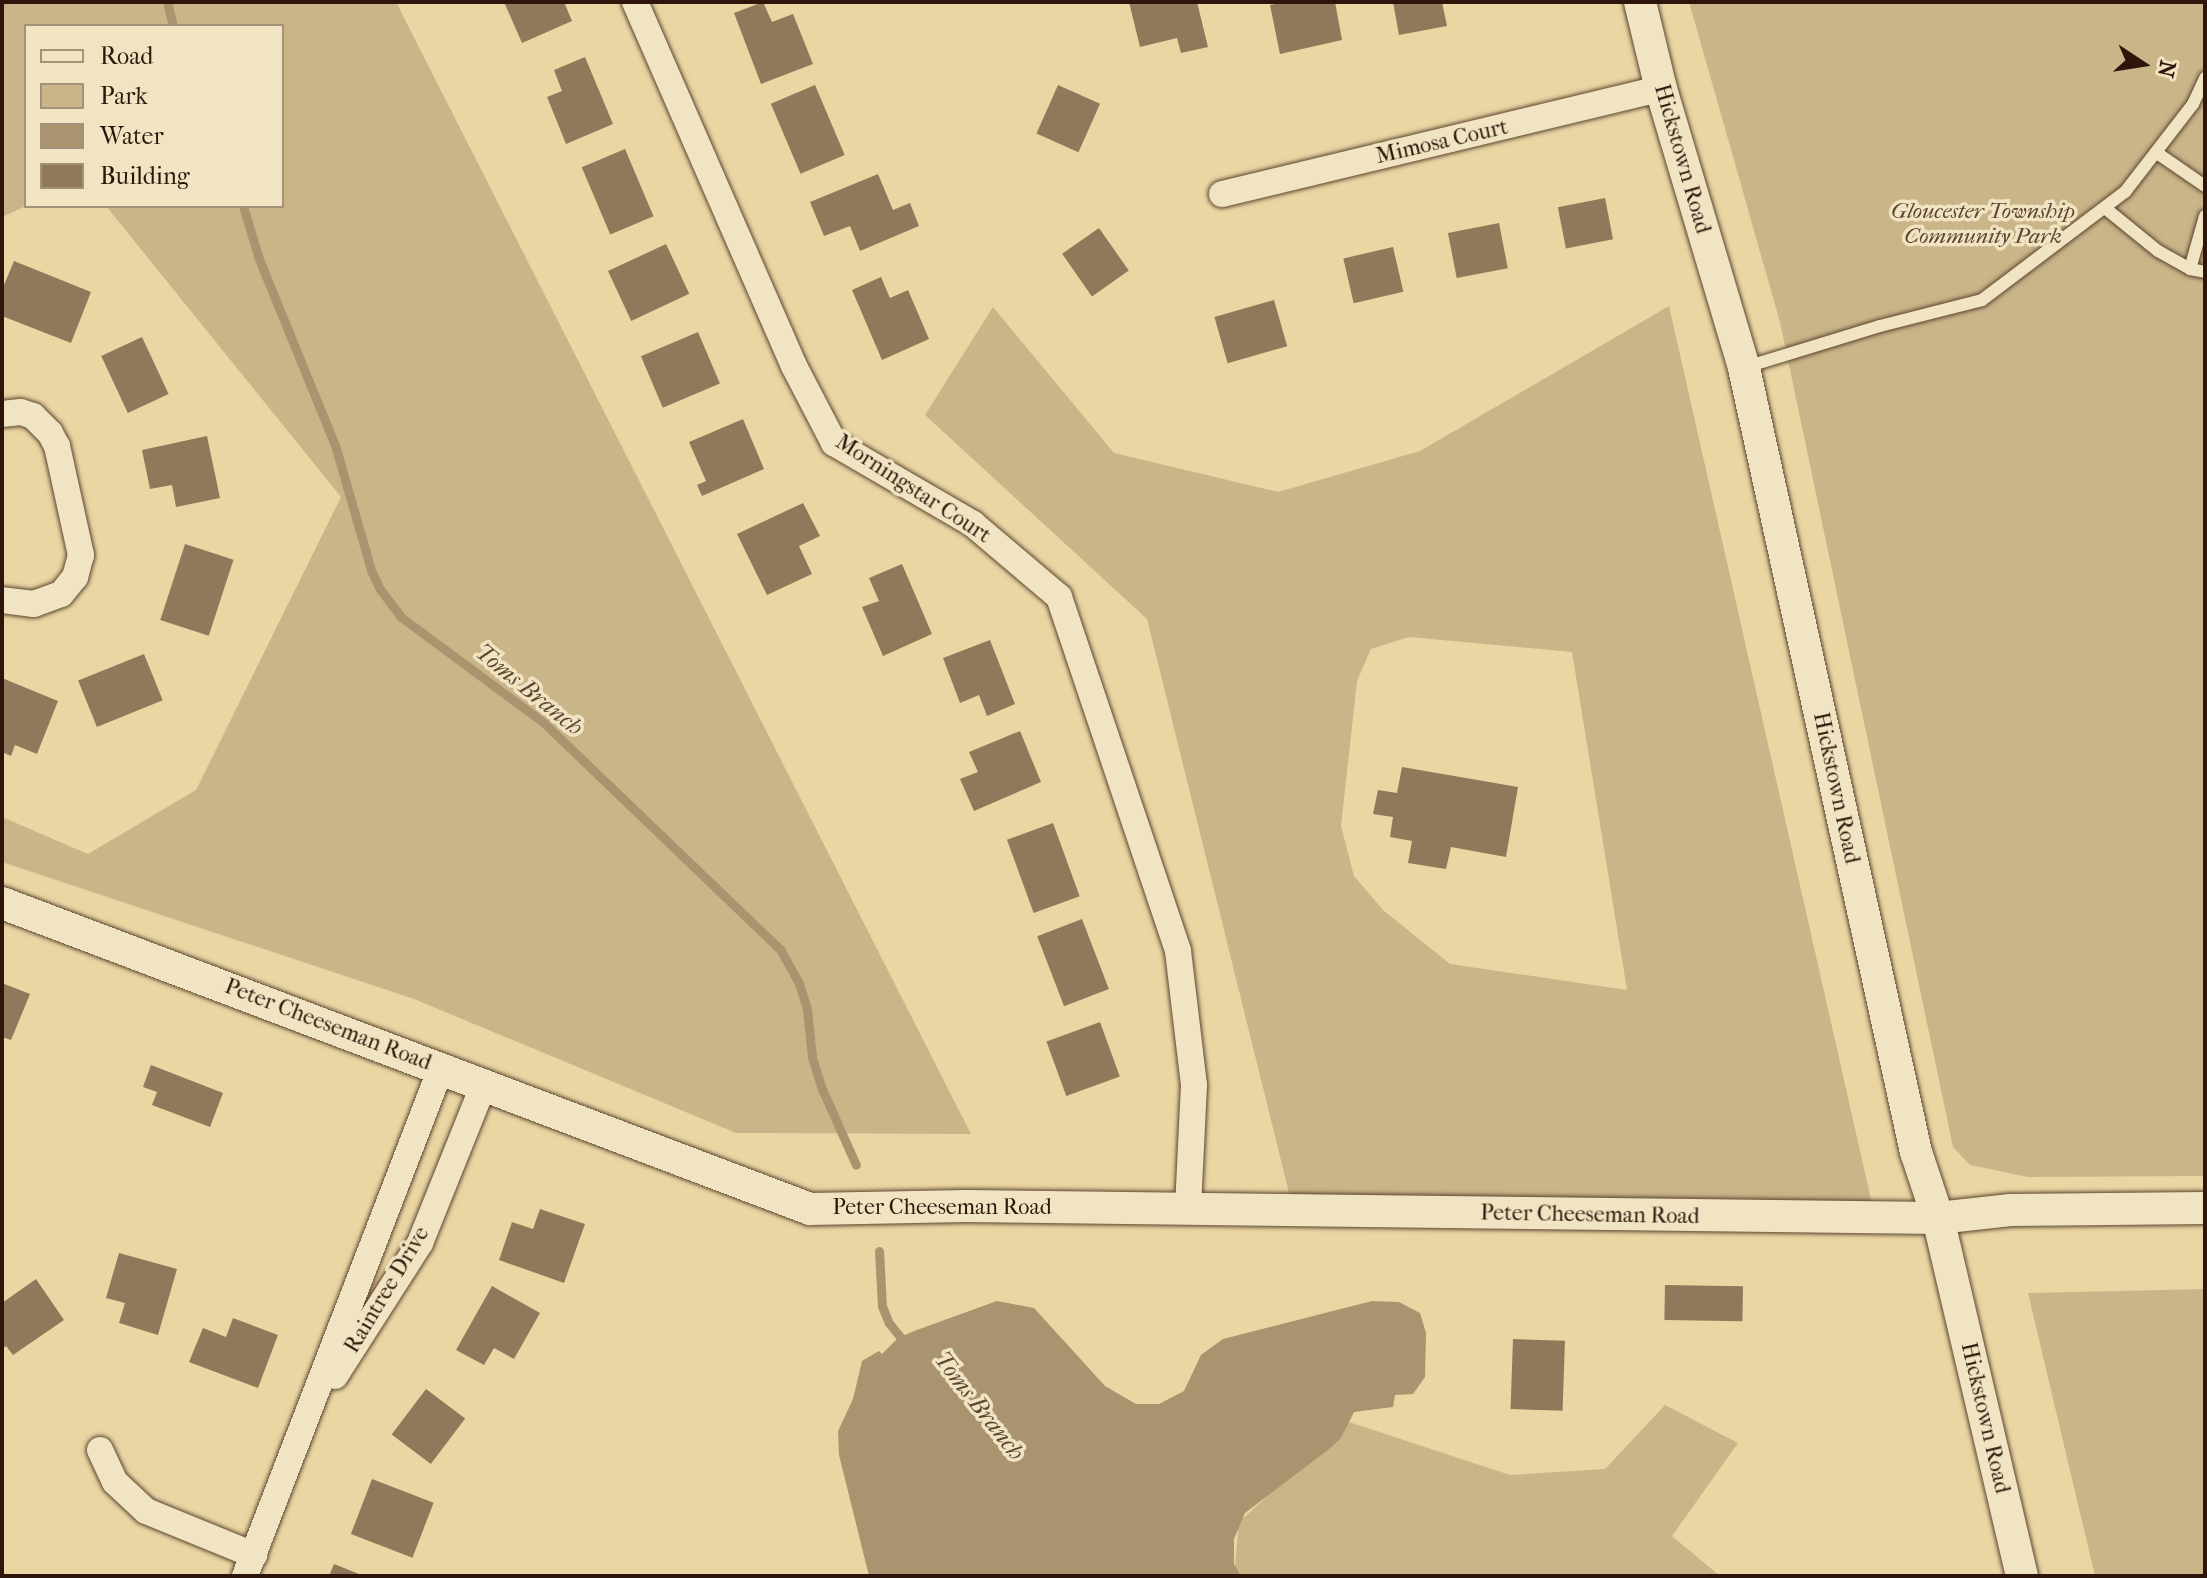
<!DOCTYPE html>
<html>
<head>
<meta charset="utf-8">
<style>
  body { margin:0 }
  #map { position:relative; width:2207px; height:1578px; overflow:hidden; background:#ead6a3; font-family:"IM FELL French Canon",serif }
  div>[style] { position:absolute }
  .green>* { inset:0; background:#cab589 }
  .water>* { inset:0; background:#aa946f }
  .stream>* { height:9px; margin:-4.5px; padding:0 4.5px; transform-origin:4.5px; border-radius:4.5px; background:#aa946f }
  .building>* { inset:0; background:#8f795a; transform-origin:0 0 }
  .roads { filter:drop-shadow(0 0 2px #5c4531) drop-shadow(0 0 2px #5c4531) }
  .service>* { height:12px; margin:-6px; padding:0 6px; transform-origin:6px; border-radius:6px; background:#f1e4c3 }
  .minor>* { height:26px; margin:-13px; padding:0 13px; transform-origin:13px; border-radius:13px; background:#f1e4c3 }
  .tertiary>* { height:32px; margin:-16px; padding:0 16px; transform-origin:16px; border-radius:16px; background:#f1e4c3 }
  span { translate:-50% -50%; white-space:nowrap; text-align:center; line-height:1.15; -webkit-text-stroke:7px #f1e4c3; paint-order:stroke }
  .street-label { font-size:22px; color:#2d150b }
  .park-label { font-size:22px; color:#5c4531; font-style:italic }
  .water-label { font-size:24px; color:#5f4833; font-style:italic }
  .frame { position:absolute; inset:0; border:4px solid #2d150b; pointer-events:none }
  .legend { position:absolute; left:24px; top:24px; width:260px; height:184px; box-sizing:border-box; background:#f1e4c3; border:2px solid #a39179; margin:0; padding:10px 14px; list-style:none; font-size:24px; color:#2d150b }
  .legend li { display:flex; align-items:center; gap:16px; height:40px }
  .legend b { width:40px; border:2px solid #a39179 }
  .north { position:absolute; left:2103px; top:24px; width:80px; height:80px; -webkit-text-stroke:6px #f1e4c3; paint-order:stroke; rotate:102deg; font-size:22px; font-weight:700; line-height:32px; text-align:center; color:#2d150b }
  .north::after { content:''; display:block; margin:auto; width:28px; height:36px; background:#2d150b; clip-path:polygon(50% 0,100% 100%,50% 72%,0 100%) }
</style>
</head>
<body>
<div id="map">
  <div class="green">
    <i style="clip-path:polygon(2px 2px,396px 2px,971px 1134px,736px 1133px,414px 999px,2px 862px,2px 817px,88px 854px,196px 790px,341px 497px,106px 206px,282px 206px,282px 26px,26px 26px,26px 206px,2px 217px)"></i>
    <i style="clip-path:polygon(1689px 2px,2205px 2px,2205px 1176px,2028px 1177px,1970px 1165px,1953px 1147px,1780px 322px)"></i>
    <i style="clip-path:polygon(evenodd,1669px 306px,1875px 1217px,1294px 1213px,1147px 619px,925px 415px,993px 307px,1114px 453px,1278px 492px,1420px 451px,1669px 306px,1409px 637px,1572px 652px,1627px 990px,1450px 964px,1383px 910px,1354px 876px,1341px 826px,1357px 681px,1371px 649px,1409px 637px)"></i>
    <i style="clip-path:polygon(2205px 1289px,2205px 1576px,2095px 1576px,2028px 1293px)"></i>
    <i style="clip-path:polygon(1665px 1405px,1738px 1443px,1672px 1536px,1720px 1576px,1234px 1576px,1239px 1522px,1349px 1422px,1510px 1475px,1605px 1469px)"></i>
  </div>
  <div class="water">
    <i style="clip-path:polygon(997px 1301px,1034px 1308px,1105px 1386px,1136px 1404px,1159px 1404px,1184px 1391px,1201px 1355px,1223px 1339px,1372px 1301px,1399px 1302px,1420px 1313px,1426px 1333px,1425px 1377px,1413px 1394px,1395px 1395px,1393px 1407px,1354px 1412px,1341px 1438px,1329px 1449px,1245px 1513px,1234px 1539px,1234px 1564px,1241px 1576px,869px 1576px,839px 1455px,838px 1431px,853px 1399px,862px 1361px,879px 1351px,882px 1354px,898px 1338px,914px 1331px)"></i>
  </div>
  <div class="stream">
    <i style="left:167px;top:2px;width:25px;rotate:76deg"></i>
    <i style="left:243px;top:206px;width:55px;rotate:73.2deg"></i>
    <i style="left:259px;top:259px;width:201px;rotate:67.8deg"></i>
    <i style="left:335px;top:445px;width:130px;rotate:73.9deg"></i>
    <i style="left:371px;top:570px;width:21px;rotate:65deg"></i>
    <i style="left:380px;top:589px;width:35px;rotate:53deg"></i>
    <i style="left:401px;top:617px;width:178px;rotate:36.5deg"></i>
    <i style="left:544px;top:723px;width:327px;rotate:43.8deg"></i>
    <i style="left:780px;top:949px;width:39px;rotate:61deg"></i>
    <i style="left:799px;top:983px;width:27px;rotate:73deg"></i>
    <i style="left:807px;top:1009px;width:48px;rotate:84.1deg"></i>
    <i style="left:812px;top:1057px;width:34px;rotate:73deg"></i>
    <i style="left:822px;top:1089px;width:83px;rotate:65.9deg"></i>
    <i style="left:879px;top:1251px;width:55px;rotate:86.9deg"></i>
    <i style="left:882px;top:1306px;width:18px;rotate:68deg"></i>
    <i style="left:889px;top:1323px;width:27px;rotate:51deg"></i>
  </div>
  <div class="building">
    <i style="clip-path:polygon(504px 2px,564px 2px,572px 21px,522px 43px)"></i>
    <i style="clip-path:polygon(763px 2px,772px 22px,793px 14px,813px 64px,761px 84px,734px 13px)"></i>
    <i style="clip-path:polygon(1129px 2px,1197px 2px,1208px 47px,1181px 53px,1177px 38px,1140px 47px)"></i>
    <i style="clip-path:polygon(1286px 2px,1335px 2px,1342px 40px,1280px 54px,1270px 5px)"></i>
    <i style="clip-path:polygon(1393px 2px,1442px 2px,1447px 26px,1399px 35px)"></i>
    <i style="clip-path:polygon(585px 57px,613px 124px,566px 144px,547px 97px,562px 91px,554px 70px)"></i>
    <i style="left:815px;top:85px;width:76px;height:48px;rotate:67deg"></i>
    <i style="left:1058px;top:85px;width:46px;height:53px;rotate:24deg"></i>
    <i style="left:625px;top:149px;width:73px;height:47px;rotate:67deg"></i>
    <i style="clip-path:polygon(878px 174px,893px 210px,910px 203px,919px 226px,860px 251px,850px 226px,824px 236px,810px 202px)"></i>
    <i style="left:1605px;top:198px;width:42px;height:48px;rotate:79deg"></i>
    <i style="left:1499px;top:223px;width:46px;height:52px;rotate:79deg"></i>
    <i style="left:1099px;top:228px;width:52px;height:45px;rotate:55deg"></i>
    <i style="left:666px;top:244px;width:55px;height:64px;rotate:65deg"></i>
    <i style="left:1393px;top:247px;width:46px;height:51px;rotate:77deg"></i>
    <i style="clip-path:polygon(14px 261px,91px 292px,71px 343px,2px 316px,2px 290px)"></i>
    <i style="clip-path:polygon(881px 277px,890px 298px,908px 290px,929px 339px,882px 360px,852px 290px)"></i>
    <i style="left:1274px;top:300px;width:48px;height:62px;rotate:74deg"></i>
    <i style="left:698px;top:332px;width:56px;height:62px;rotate:67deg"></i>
    <i style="left:142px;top:337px;width:63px;height:45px;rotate:65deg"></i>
    <i style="clip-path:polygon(743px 419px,764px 469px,702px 496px,697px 485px,706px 481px,689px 442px)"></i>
    <i style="clip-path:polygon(207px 436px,220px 498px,176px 507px,172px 485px,150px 489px,142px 450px)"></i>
    <i style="clip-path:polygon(803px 503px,820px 536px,799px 546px,812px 574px,767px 595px,737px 534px)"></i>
    <i style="left:185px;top:544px;width:51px;height:80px;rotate:18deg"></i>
    <i style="clip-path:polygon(902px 564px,932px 634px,883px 656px,862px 607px,879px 601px,869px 578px)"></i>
    <i style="clip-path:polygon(990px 640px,1015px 704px,987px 716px,979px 695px,960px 703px,943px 658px)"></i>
    <i style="left:144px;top:654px;width:50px;height:71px;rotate:68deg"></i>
    <i style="clip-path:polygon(2px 678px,58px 701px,37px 754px,15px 745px,11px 756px,2px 752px)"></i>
    <i style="clip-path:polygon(1020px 731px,1041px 782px,974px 811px,960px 779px,978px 772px,969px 752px)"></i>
    <i style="clip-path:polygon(1402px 767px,1518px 787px,1506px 857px,1451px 847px,1446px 869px,1408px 863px,1412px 841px,1390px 837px,1393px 817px,1373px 814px,1378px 790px,1397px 793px)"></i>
    <i style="left:1053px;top:823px;width:78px;height:49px;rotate:70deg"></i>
    <i style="left:1082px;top:919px;width:75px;height:48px;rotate:69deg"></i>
    <i style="clip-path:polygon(2px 983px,30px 994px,11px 1040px,2px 1037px)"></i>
    <i style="left:1100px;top:1022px;width:58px;height:57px;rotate:70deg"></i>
    <i style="clip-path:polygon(151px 1065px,223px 1093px,210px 1127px,152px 1105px,157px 1092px,143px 1087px)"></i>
    <i style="clip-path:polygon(540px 1209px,585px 1224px,564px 1283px,499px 1260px,512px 1222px,533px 1229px)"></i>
    <i style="clip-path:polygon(119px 1253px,177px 1269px,158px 1335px,119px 1323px,125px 1303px,106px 1298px)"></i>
    <i style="clip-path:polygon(36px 1279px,64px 1320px,13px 1355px,6px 1346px,2px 1349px,2px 1303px)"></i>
    <i style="left:1665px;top:1285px;width:78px;height:35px;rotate:1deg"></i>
    <i style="clip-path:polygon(492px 1286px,540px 1313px,514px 1359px,494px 1348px,484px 1365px,456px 1350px)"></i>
    <i style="clip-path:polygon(233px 1318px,278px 1335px,258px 1388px,189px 1362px,203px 1328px,226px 1337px)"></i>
    <i style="left:1513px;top:1339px;width:52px;height:70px;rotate:2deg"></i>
    <i style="left:426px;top:1389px;width:49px;height:57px;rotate:37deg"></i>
    <i style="left:372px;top:1479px;width:66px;height:59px;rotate:21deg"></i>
    <i style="clip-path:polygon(334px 1564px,364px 1576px,329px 1576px)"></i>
  </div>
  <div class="roads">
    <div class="service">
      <i style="left:2157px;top:153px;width:58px;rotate:34.5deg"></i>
      <i style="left:2105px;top:208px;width:68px;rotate:39.1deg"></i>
      <i style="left:2158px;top:251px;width:37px;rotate:29deg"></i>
      <i style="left:2190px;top:269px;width:15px;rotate:11deg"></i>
      <i style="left:2190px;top:269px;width:55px;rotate:-74.2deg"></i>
      <i style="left:1746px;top:367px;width:140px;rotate:-17deg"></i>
      <i style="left:1880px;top:326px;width:105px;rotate:-14.3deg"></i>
      <i style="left:1982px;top:300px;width:179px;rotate:-37.1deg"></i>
      <i style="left:2125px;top:192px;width:111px;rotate:-52.3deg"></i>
      <i style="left:2193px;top:104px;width:29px;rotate:-65deg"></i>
    </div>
    <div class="minor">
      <i style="left:635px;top:2px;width:397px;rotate:66.4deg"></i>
      <i style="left:794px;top:366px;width:87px;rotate:62.5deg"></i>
      <i style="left:834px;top:443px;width:161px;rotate:30.2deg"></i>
      <i style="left:973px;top:524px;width:113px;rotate:40.3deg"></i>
      <i style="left:1059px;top:597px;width:373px;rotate:71.4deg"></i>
      <i style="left:1178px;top:951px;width:135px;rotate:83.2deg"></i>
      <i style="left:1194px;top:1085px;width:124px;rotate:92.8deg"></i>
      <i style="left:1222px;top:194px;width:451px;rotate:-13.5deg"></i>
      <i style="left:2px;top:414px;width:19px;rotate:-6deg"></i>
      <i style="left:21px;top:412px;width:13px;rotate:18deg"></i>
      <i style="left:33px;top:416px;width:24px;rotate:45deg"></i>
      <i style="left:50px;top:433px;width:15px;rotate:62deg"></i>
      <i style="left:57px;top:446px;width:112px;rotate:77.6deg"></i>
      <i style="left:81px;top:555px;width:23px;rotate:105deg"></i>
      <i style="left:75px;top:577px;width:22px;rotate:129deg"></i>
      <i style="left:61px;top:594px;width:29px;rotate:160deg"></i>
      <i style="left:34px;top:604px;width:32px;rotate:-173deg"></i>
      <i style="left:335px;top:1376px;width:158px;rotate:-57.4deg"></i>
      <i style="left:420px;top:1243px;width:171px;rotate:-68.1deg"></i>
      <i style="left:100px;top:1450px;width:35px;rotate:65deg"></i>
      <i style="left:115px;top:1482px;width:42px;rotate:43.1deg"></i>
      <i style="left:146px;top:1511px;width:117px;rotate:22.2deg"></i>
      <i style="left:245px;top:1576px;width:544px;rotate:-68.9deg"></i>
    </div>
    <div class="tertiary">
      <i style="left:1640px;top:2px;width:89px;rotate:76.4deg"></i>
      <i style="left:1661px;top:89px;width:291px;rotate:73.4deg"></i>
      <i style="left:1744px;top:368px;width:803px;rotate:77.63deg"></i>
      <i style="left:1916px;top:1152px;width:70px;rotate:71.6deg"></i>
      <i style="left:1938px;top:1218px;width:368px;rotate:76.8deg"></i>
      <i style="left:2px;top:903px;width:864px;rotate:20.74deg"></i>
      <i style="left:810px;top:1209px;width:156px;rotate:-1.1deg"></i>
      <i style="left:966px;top:1206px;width:972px;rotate:0.71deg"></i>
      <i style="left:1938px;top:1218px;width:73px;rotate:-6.3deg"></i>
      <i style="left:2011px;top:1210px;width:194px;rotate:-0.6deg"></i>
    </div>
  </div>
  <div class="street-label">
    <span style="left:1442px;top:142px;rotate:-13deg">Mimosa Court</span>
    <span style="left:1682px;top:159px;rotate:74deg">Hickstown Road</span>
    <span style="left:913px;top:489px;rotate:33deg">Morningstar Court</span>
    <span style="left:1836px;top:788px;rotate:78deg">Hickstown Road</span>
    <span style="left:328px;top:1025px;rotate:21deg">Peter Cheeseman Road</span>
    <span style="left:942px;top:1208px">Peter Cheeseman Road</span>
    <span style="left:1590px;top:1215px;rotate:1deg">Peter Cheeseman Road</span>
    <span style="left:387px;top:1290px;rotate:-59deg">Raintree Drive</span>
    <span style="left:1985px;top:1418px;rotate:77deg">Hickstown Road</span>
  </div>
  <div class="park-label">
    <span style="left:1983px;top:224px">Gloucester Township<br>Community Park</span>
  </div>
  <div class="water-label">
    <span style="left:529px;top:690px;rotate:39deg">Toms Branch</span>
    <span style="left:979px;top:1406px;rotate:52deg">Toms Branch</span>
  </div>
  <div class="frame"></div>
  <ul class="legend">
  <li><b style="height:10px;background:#f1e4c3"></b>Road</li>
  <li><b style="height:22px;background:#cab589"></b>Park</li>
  <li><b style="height:22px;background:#aa946f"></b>Water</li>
  <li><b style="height:22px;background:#8f795a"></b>Building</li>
  </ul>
  <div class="north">N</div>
</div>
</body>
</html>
